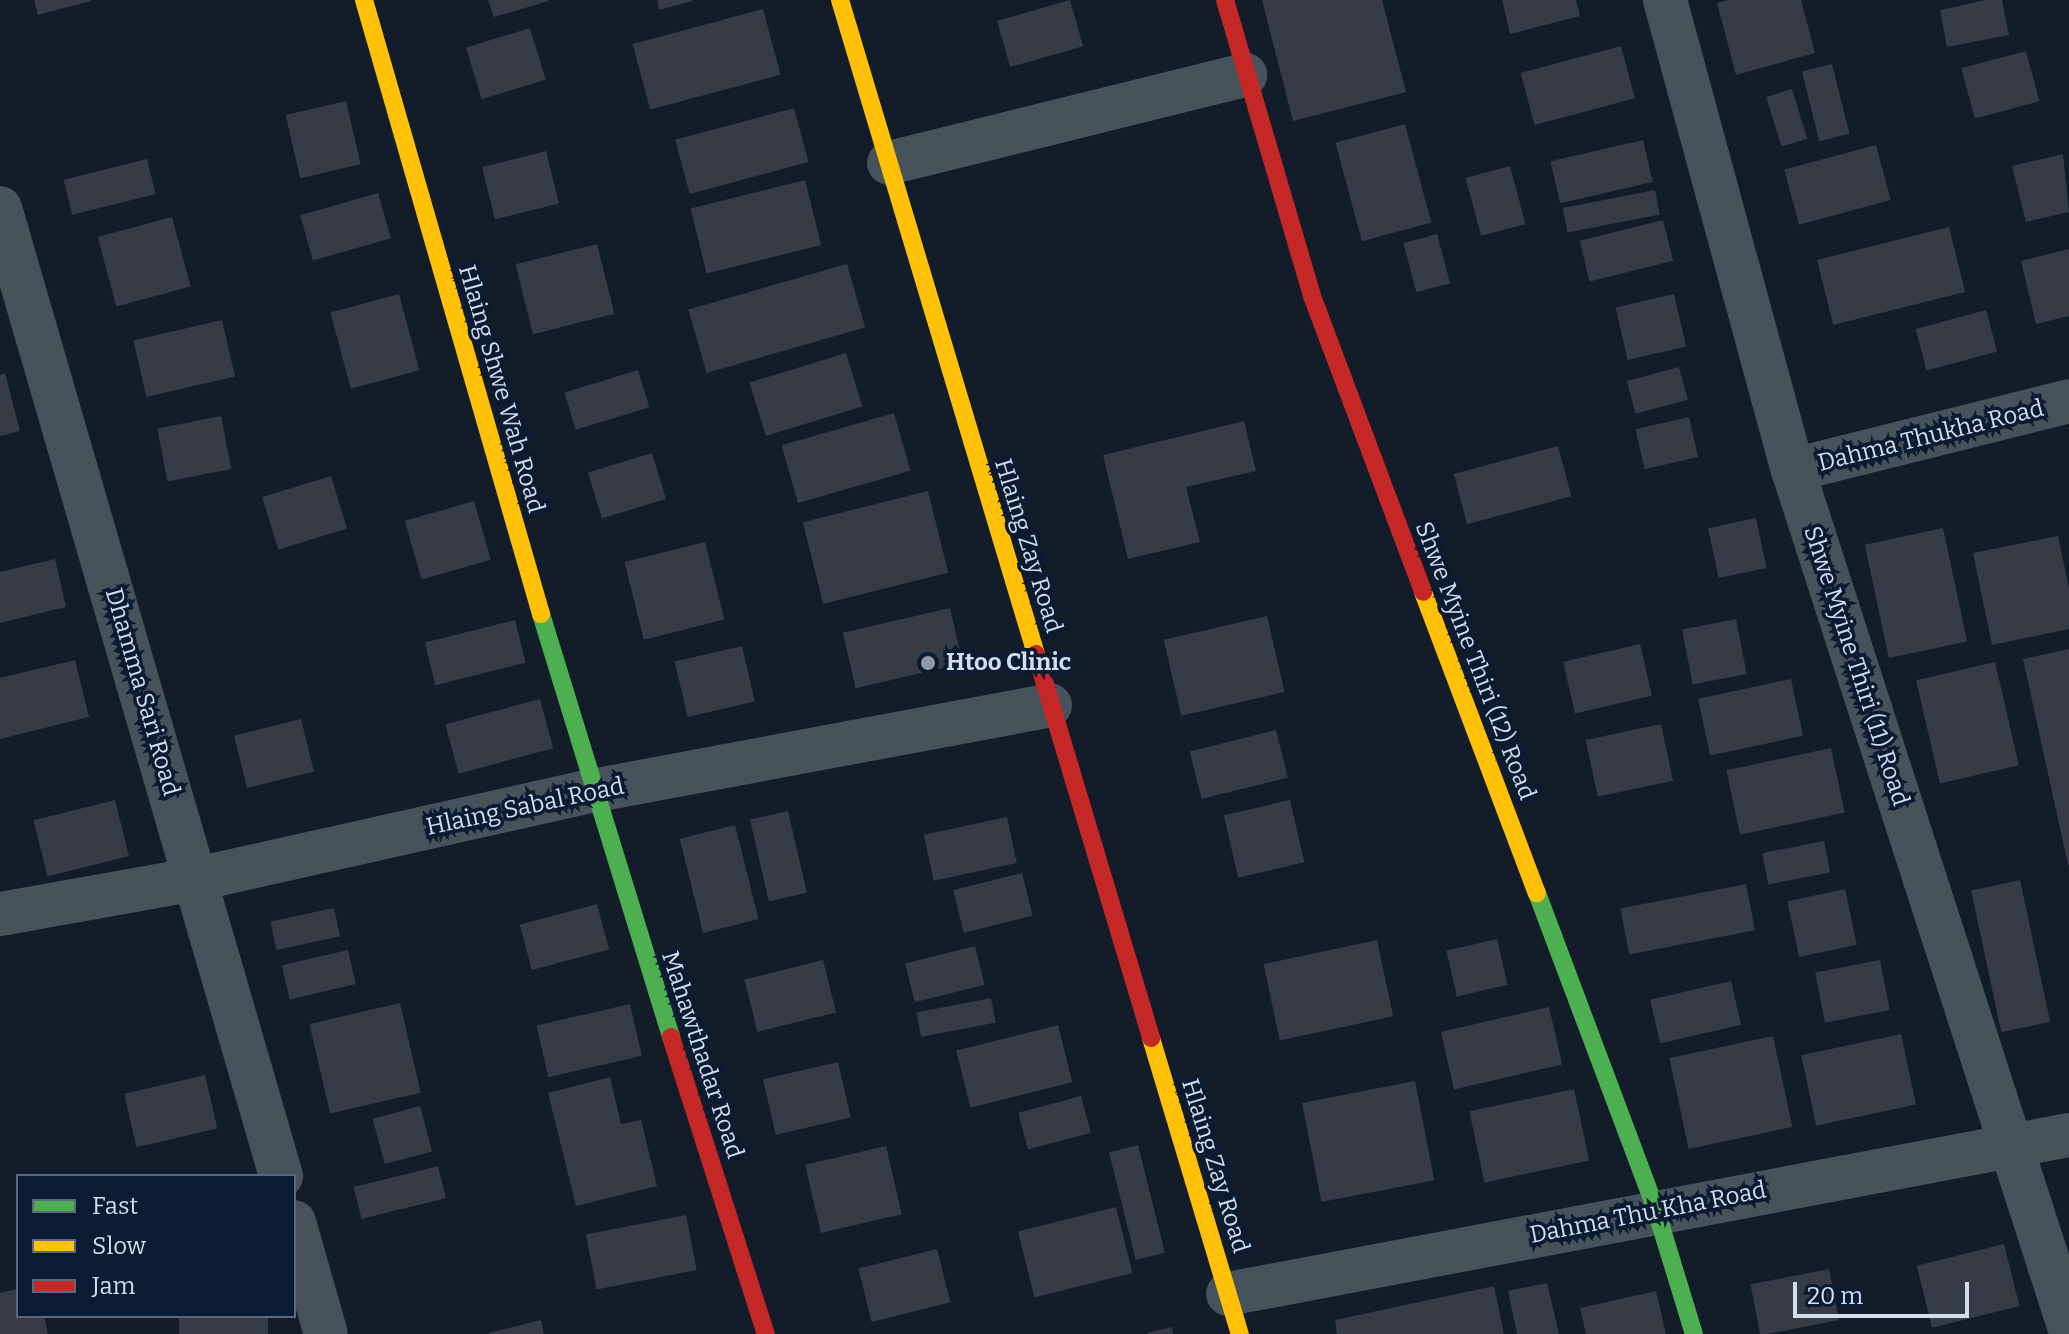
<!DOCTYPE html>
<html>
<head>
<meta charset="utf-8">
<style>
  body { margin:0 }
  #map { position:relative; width:2069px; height:1334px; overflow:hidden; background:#131c29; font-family:Bitter,serif }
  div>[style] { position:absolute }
  .building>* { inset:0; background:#363b46; transform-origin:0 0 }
  .street>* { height:44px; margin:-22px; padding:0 22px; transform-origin:22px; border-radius:22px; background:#47535a }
  .fast>* { height:18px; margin:-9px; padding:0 9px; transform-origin:9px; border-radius:9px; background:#4caf50 }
  .slow>* { height:18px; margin:-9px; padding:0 9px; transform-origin:9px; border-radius:9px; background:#ffc107 }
  .jam>* { height:18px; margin:-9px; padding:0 9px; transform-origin:9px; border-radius:9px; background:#c62828 }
  .dots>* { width:22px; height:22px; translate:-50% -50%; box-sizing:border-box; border:4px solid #0b1b31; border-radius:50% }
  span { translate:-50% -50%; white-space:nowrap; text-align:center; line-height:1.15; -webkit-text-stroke:7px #0b1b31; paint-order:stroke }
  .street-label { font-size:24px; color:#d2dded }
  .poi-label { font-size:24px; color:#d2dded; font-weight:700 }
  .left { translate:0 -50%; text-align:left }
  .legend { position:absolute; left:16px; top:1174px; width:280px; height:144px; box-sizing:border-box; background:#0b1b31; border:2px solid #5b697c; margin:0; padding:10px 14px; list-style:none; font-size:24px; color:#d2dded }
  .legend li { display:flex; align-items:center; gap:16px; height:40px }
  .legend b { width:40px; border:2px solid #5b697c }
  .scale { position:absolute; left:1793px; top:1282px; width:176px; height:36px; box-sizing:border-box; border:4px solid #d2dded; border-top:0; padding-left:10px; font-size:24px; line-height:28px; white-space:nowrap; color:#d2dded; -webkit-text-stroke:6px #0b1b31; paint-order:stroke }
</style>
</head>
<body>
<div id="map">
  <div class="building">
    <i style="clip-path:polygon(34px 0,91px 0,91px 1px,38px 15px)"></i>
    <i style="clip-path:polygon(488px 0,549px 0,549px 1px,494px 17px)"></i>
    <i style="clip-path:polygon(657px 0,693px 0,693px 1px,659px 10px)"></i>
    <i style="left:1070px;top:0;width:48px;height:76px;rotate:74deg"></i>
    <i style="clip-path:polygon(1262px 0,1382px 0,1406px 92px,1293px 121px)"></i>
    <i style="clip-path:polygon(1502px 0,1576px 0,1580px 16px,1510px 34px)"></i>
    <i style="clip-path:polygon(1729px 0,1801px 0,1815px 53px,1736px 75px,1717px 3px)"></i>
    <i style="clip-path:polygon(1986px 0,2002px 0,2009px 35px,1947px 47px,1940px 10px)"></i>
    <i style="left:763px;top:9px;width:68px;height:135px;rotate:75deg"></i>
    <i style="left:530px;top:28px;width:54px;height:67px;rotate:73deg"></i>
    <i style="left:1621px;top:46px;width:54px;height:104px;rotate:75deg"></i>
    <i style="left:2026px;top:51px;width:52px;height:67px;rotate:75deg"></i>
    <i style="left:1832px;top:64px;width:72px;height:31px;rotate:76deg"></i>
    <i style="left:1792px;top:89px;width:52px;height:27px;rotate:73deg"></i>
    <i style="left:346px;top:101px;width:65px;height:62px;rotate:77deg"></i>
    <i style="left:794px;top:108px;width:56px;height:123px;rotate:75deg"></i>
    <i style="left:1405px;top:124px;width:102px;height:72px;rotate:75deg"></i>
    <i style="left:1643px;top:140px;width:43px;height:95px;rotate:77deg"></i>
    <i style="left:1876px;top:145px;width:57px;height:95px;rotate:75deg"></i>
    <i style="left:546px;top:151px;width:54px;height:66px;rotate:76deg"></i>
    <i style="clip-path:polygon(2063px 154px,2069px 212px,2026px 222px,2012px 166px)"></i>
    <i style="left:147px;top:159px;width:36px;height:86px;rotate:76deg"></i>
    <i style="left:1510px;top:166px;width:60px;height:46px;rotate:75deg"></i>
    <i style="left:805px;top:180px;width:67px;height:118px;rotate:76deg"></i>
    <i style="left:1655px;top:190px;width:25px;height:94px;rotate:79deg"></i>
    <i style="left:378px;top:193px;width:47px;height:81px;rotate:74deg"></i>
    <i style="left:172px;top:217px;width:72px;height:77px;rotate:75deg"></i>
    <i style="left:1663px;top:220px;width:42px;height:86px;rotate:76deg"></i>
    <i style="left:1949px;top:227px;width:67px;height:136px;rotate:76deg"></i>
    <i style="left:1437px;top:234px;width:51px;height:35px;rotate:75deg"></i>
    <i style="left:597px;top:244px;width:72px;height:84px;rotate:76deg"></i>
    <i style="clip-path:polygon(2069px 249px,2069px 316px,2036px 324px,2021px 261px)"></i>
    <i style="left:847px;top:264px;width:66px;height:165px;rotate:74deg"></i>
    <i style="left:399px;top:294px;width:79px;height:71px;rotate:75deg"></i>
    <i style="left:1674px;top:294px;width:54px;height:60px;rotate:77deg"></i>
    <i style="left:1986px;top:310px;width:43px;height:73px;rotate:75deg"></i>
    <i style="left:222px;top:320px;width:58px;height:91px;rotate:77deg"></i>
    <i style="left:846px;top:353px;width:56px;height:101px;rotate:73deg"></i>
    <i style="left:1679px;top:367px;width:34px;height:54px;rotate:75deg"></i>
    <i style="left:638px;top:370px;width:39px;height:77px;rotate:73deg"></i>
    <i style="clip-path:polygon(5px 373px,20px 431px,0 436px,0 375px)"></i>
    <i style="left:894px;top:413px;width:60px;height:117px;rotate:74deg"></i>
    <i style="left:221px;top:416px;width:54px;height:65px;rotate:79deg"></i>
    <i style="left:1689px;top:417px;width:41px;height:55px;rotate:77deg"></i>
    <i style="clip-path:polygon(1244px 421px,1256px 471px,1186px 487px,1200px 542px,1128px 559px,1103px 455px)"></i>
    <i style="left:1558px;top:446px;width:52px;height:108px;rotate:75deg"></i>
    <i style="left:652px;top:453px;width:48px;height:67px;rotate:73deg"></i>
    <i style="left:331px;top:476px;width:55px;height:72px;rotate:73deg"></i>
    <i style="left:928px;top:491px;width:84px;height:129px;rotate:76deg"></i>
    <i style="left:474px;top:501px;width:61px;height:72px;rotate:74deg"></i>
    <i style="left:1756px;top:518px;width:51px;height:49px;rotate:78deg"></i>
    <i style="left:1943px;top:528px;width:116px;height:80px;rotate:78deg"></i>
    <i style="clip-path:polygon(2058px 536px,2069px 588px,2069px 629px,1992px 645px,1973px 553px)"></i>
    <i style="left:705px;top:542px;width:80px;height:83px;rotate:76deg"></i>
    <i style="clip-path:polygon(55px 559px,66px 607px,0 623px,0 572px)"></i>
    <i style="left:950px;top:608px;width:57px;height:110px;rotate:77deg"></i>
    <i style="left:1267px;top:616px;width:78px;height:106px;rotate:77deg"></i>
    <i style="left:1736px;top:619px;width:56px;height:55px;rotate:79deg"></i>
    <i style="left:515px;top:620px;width:44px;height:93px;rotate:76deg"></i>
    <i style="left:1640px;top:644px;width:53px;height:79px;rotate:77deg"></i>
    <i style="left:742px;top:646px;width:57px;height:69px;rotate:77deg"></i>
    <i style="clip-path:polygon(2069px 649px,2069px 865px,2068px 865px,2023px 659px)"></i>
    <i style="clip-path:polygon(75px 660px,89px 717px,0 739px,0 678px)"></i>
    <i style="left:1995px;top:662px;width:106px;height:81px;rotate:77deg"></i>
    <i style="left:1791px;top:679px;width:58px;height:95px;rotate:78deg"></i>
    <i style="left:540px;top:699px;width:51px;height:98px;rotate:75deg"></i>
    <i style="left:301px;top:719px;width:54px;height:69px;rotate:76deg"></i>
    <i style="left:1661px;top:724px;width:58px;height:77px;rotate:78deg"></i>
    <i style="left:1276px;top:730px;width:49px;height:89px;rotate:76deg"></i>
    <i style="left:1831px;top:748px;width:66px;height:107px;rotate:78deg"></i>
    <i style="left:115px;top:800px;width:58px;height:84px;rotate:76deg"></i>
    <i style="left:1290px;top:800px;width:64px;height:68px;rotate:77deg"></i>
    <i style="left:788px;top:811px;width:84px;height:39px;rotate:77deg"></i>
    <i style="left:1007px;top:817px;width:47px;height:85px;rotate:78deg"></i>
    <i style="left:735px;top:825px;width:97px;height:57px;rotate:76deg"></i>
    <i style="left:1824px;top:841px;width:32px;height:63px;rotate:79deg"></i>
    <i style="left:1022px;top:873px;width:44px;height:71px;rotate:76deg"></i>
    <i style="left:2020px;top:880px;width:145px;height:50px;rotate:78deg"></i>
    <i style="left:1746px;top:884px;width:47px;height:128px;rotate:79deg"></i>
    <i style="left:1845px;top:889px;width:57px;height:59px;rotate:78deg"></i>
    <i style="left:597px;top:904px;width:47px;height:80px;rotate:75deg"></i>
    <i style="left:334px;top:908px;width:29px;height:65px;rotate:78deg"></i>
    <i style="left:1497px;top:939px;width:47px;height:52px;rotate:77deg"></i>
    <i style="left:1377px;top:940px;width:78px;height:116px;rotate:78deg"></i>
    <i style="left:975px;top:946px;width:40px;height:72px;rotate:76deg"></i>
    <i style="left:348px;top:950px;width:35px;height:68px;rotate:77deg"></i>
    <i style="left:823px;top:960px;width:54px;height:81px;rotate:76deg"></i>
    <i style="left:1880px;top:960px;width:51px;height:66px;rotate:79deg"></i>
    <i style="left:1731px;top:981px;width:45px;height:83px;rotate:77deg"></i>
    <i style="left:991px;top:998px;width:25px;height:76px;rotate:79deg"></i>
    <i style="left:400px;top:1003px;width:92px;height:93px;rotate:77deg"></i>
    <i style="left:630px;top:1004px;width:53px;height:96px;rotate:77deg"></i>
    <i style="left:1549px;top:1007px;width:59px;height:111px;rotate:77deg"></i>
    <i style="left:1058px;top:1025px;width:59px;height:105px;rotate:76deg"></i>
    <i style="left:1901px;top:1034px;width:72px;height:102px;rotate:78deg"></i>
    <i style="left:1773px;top:1036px;width:93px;height:106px;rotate:78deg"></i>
    <i style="left:838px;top:1062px;width:57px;height:77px;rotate:77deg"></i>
    <i style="left:205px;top:1075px;width:55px;height:83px;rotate:77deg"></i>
    <i style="clip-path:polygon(610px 1077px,621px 1124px,641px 1120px,657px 1186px,576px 1206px,548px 1093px)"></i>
    <i style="left:1415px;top:1081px;width:101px;height:115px;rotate:79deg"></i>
    <i style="left:1574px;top:1089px;width:73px;height:107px;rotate:78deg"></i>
    <i style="left:1081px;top:1096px;width:38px;height:65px;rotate:75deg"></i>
    <i style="left:420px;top:1106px;width:47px;height:49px;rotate:75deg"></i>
    <i style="left:1138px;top:1145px;width:111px;height:30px;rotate:76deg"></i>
    <i style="left:886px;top:1146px;width:70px;height:83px;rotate:77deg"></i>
    <i style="left:438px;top:1166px;width:33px;height:87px;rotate:76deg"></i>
    <i style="left:1116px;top:1207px;width:68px;height:101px;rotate:76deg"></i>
    <i style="left:686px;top:1215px;width:56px;height:102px;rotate:79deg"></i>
    <i style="left:2004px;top:1244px;width:64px;height:90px;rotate:76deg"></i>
    <i style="left:937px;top:1249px;width:55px;height:81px;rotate:76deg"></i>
    <i style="left:1829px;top:1269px;width:52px;height:80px;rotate:79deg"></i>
    <i style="clip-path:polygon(1547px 1283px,1559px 1334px,1517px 1334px,1508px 1291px)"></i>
    <i style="clip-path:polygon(1494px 1286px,1504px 1334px,1337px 1334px,1335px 1320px)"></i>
    <i style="clip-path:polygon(18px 1289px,18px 1316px,44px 1316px,48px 1334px,0 1334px,0 1293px)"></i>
    <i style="clip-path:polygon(1656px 1291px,1666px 1334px,1586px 1334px,1580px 1308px)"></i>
    <i style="left:179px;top:1316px;width:89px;height:19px"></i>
    <i style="clip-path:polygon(541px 1320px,544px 1334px,489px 1334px,489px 1333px)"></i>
    <i style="clip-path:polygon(1172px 1327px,1173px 1334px,1148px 1334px,1147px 1333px)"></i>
  </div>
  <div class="street">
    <i style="left:1665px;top:0;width:487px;rotate:74.8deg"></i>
    <i style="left:1793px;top:470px;width:899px;rotate:72.13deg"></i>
    <i style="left:889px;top:163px;width:367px;rotate:-13.9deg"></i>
    <i style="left:0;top:208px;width:1008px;rotate:73.81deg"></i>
    <i style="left:1793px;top:470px;width:284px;rotate:-14deg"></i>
    <i style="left:0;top:914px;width:200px;rotate:-10.1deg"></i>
    <i style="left:197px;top:879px;width:405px;rotate:-12.6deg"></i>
    <i style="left:592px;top:791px;width:466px;rotate:-10.6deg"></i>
    <i style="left:294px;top:1222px;width:116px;rotate:74.1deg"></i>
    <i style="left:1228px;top:1294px;width:856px;rotate:-10.71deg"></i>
  </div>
  <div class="fast">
    <i style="left:541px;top:614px;width:443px;rotate:72.9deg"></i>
    <i style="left:1537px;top:893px;width:339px;rotate:69.4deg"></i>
    <i style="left:1656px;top:1210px;width:130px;rotate:73deg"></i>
  </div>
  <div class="slow">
    <i style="left:364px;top:0;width:639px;rotate:73.92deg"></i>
    <i style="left:840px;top:0;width:683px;rotate:73.32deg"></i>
    <i style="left:1423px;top:592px;width:322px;rotate:69.3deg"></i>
    <i style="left:1151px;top:1038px;width:309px;rotate:73.3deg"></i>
  </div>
  <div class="jam">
    <i style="left:1225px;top:0;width:309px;rotate:73.6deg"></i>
    <i style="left:1312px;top:296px;width:316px;rotate:69.4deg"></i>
    <i style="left:1036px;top:654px;width:401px;rotate:73.3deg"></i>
    <i style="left:671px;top:1037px;width:312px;rotate:72.3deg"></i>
  </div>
  <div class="dots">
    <i style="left:928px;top:663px;background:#8f99a8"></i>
  </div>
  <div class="street-label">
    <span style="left:501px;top:389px;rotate:74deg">Hlaing Shwe Wah Road</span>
    <span style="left:1931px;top:436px;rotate:-14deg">Dahma Thukha Road</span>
    <span style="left:1028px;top:546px;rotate:73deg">Hlaing Zay Road</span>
    <span style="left:1475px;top:661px;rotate:69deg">Shwe Myine Thiri (12) Road</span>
    <span style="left:1856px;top:666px;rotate:72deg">Shwe Myine Thiri (11) Road</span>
    <span style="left:142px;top:692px;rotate:74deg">Dhamma Sari Road</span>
    <span style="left:525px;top:807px;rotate:-12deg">Hlaing Sabal Road</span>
    <span style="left:702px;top:1055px;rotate:72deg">Mahawthadar Road</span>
    <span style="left:1215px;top:1166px;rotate:73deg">Hlaing Zay Road</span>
    <span style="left:1648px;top:1213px;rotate:-11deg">Dahma Thu Kha Road</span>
  </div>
  <div class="poi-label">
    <span class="left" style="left:946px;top:663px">Htoo Clinic</span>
  </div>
  <ul class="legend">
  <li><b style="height:10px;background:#4caf50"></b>Fast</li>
  <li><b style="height:10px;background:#ffc107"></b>Slow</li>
  <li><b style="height:10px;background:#c62828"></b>Jam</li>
  </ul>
  <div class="scale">20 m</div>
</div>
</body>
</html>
